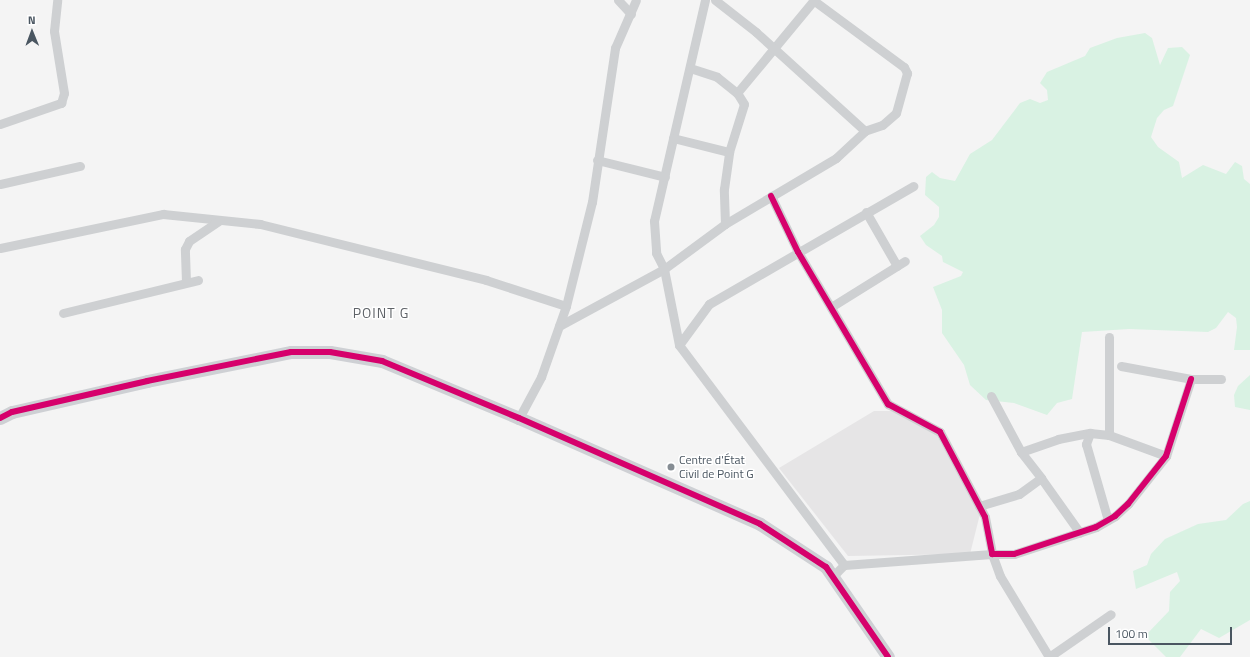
<!DOCTYPE html>
<html>
<head>
<meta charset="utf-8">
<style>
  body { margin:0 }
  #map { position:relative; width:1250px; height:657px; overflow:hidden; background:#f4f4f4; font-family:"Titillium Web",sans-serif }
  div>[style] { position:absolute }
  .education>* { inset:0; background:#e6e5e6 }
  .green>* { inset:0; background:#d9f2e3 }
  .street>* { height:9px; margin:-4.5px; padding:0 4.5px; transform-origin:4.5px; border-radius:4.5px; background:#ced0d2 }
  .secondary>* { height:13px; margin:-6.5px; padding:0 6.5px; transform-origin:6.5px; border-radius:6.5px; background:#ced0d4 }
  .cycleway>* { height:6px; margin:-3px; padding:0 3px; transform-origin:3px; border-radius:3px; background:#d6006c }
  .dots>* { width:11px; height:11px; translate:-50% -50%; box-sizing:border-box; border:2px solid #fff; border-radius:50% }
  span { translate:-50% -50%; white-space:nowrap; text-align:center; line-height:1.15; -webkit-text-stroke:3px #fff; paint-order:stroke }
  .poi-label { font-size:12px; color:#4a5661 }
  .left { translate:0 -50%; text-align:left }
  .quarter-label { font-size:14px; color:#5f6368; letter-spacing:1px }
  .north { position:absolute; left:12px; top:12px; width:40px; height:40px; -webkit-text-stroke:3px #fff; paint-order:stroke; rotate:359deg; font-size:11px; font-weight:700; line-height:16px; text-align:center; color:#4a5661 }
  .north::after { content:''; display:block; margin:auto; width:14px; height:18px; background:#4a5661; clip-path:polygon(50% 0,100% 100%,50% 72%,0 100%) }
  .scale { position:absolute; left:1108px; top:627px; width:124px; height:18px; box-sizing:border-box; border:2px solid #4a5661; border-top:0; padding-left:5px; font-size:12px; line-height:14px; white-space:nowrap; color:#4a5661; -webkit-text-stroke:3px #fff; paint-order:stroke }
</style>
</head>
<body>
<div id="map">
  <div class="education">
    <i style="clip-path:polygon(874px 411px,892px 411px,935px 432px,980px 514px,970px 554px,848px 556px,779px 468px)"></i>
  </div>
  <div class="green">
    <i style="clip-path:polygon(1145px 33px,1152px 38px,1160px 65px,1168px 48px,1182px 47px,1190px 55px,1173px 106px,1164px 110px,1157px 118px,1151px 137px,1158px 147px,1179px 162px,1182px 178px,1203px 165px,1226px 174px,1235px 162px,1242px 166px,1244px 179px,1250px 184px,1250px 350px,1234px 350px,1237px 327px,1236px 318px,1228px 312px,1216px 328px,1208px 332px,1129px 329px,1082px 332px,1072px 399px,1057px 403px,1047px 415px,1014px 403px,986px 400px,970px 385px,964px 365px,942px 333px,942px 310px,933px 287px,961px 276px,963px 272px,943px 262px,942px 256px,926px 245px,920px 236px,934px 225px,939px 217px,939px 207px,925px 195px,926px 177px,932px 172px,940px 178px,955px 181px,970px 154px,992px 140px,1020px 103px,1030px 99px,1040px 103px,1048px 100px,1047px 90px,1040px 83px,1047px 72px,1085px 56px,1090px 48px,1117px 38px)"></i>
    <i style="clip-path:polygon(1250px 375px,1250px 410px,1235px 407px,1234px 395px,1238px 386px)"></i>
    <i style="clip-path:polygon(1250px 501px,1250px 620px,1219px 638px,1201px 629px,1180px 657px,1166px 657px,1145px 636px,1169px 611px,1170px 592px,1180px 581px,1177px 572px,1136px 589px,1133px 571px,1147px 565px,1151px 554px,1165px 539px,1198px 524px,1226px 520px,1243px 504px)"></i>
  </div>
  <div class="street">
    <i style="left:618px;top:0;width:19px;rotate:47deg"></i>
    <i style="left:705px;top:0;width:227px;rotate:103deg"></i>
    <i style="left:654px;top:221px;width:32px;rotate:86deg"></i>
    <i style="left:656px;top:253px;width:18px;rotate:63deg"></i>
    <i style="left:664px;top:269px;width:77px;rotate:78.8deg"></i>
    <i style="left:679px;top:345px;width:275px;rotate:53.1deg"></i>
    <i style="left:813px;top:0;width:113px;rotate:36.4deg"></i>
    <i style="left:904px;top:67px;width:7px;rotate:63deg"></i>
    <i style="left:907px;top:73px;width:41px;rotate:105.4deg"></i>
    <i style="left:896px;top:113px;width:18px;rotate:139deg"></i>
    <i style="left:882px;top:125px;width:18px;rotate:161deg"></i>
    <i style="left:690px;top:68px;width:28px;rotate:18deg"></i>
    <i style="left:717px;top:77px;width:26px;rotate:39deg"></i>
    <i style="left:737px;top:93px;width:121px;rotate:-50.4deg"></i>
    <i style="left:0;top:124px;width:65px;rotate:-19deg"></i>
    <i style="left:61px;top:103px;width:10px;rotate:-73deg"></i>
    <i style="left:64px;top:93px;width:63px;rotate:-99.2deg"></i>
    <i style="left:54px;top:31px;width:31px;rotate:-84deg"></i>
    <i style="left:673px;top:138px;width:58px;rotate:14deg"></i>
    <i style="left:597px;top:160px;width:70px;rotate:14deg"></i>
    <i style="left:0;top:184px;width:82px;rotate:-12.7deg"></i>
    <i style="left:771px;top:196px;width:62px;rotate:64.3deg"></i>
    <i style="left:798px;top:252px;width:177px;rotate:59.4deg"></i>
    <i style="left:888px;top:404px;width:59px;rotate:28.3deg"></i>
    <i style="left:940px;top:432px;width:96px;rotate:62.1deg"></i>
    <i style="left:985px;top:517px;width:38px;rotate:79deg"></i>
    <i style="left:992px;top:554px;width:22px"></i>
    <i style="left:1014px;top:554px;width:86px;rotate:-18.2deg"></i>
    <i style="left:1096px;top:527px;width:22px;rotate:-30deg"></i>
    <i style="left:1115px;top:516px;width:18px;rotate:-43deg"></i>
    <i style="left:1128px;top:504px;width:61px;rotate:-51.6deg"></i>
    <i style="left:1166px;top:456px;width:81px;rotate:-72deg"></i>
    <i style="left:866px;top:212px;width:62px;rotate:60.1deg"></i>
    <i style="left:725px;top:224px;width:35px;rotate:-92deg"></i>
    <i style="left:724px;top:189px;width:37px;rotate:-82deg"></i>
    <i style="left:729px;top:152px;width:50px;rotate:-72.6deg"></i>
    <i style="left:744px;top:104px;width:13px;rotate:-122deg"></i>
    <i style="left:0;top:248px;width:167px;rotate:-11.8deg"></i>
    <i style="left:163px;top:214px;width:98px;rotate:5.9deg"></i>
    <i style="left:260px;top:224px;width:233px;rotate:13.9deg"></i>
    <i style="left:486px;top:280px;width:84px;rotate:18deg"></i>
    <i style="left:186px;top:282px;width:33px;rotate:-92deg"></i>
    <i style="left:185px;top:249px;width:9px;rotate:-63deg"></i>
    <i style="left:189px;top:241px;width:37px;rotate:-34deg"></i>
    <i style="left:831px;top:307px;width:87px;rotate:-31.9deg"></i>
    <i style="left:63px;top:313px;width:139px;rotate:-13.7deg"></i>
    <i style="left:559px;top:326px;width:119px;rotate:-28.5deg"></i>
    <i style="left:664px;top:269px;width:76px;rotate:-36.4deg"></i>
    <i style="left:725px;top:224px;width:129px;rotate:-30.7deg"></i>
    <i style="left:836px;top:158px;width:40px;rotate:-43deg"></i>
    <i style="left:865px;top:131px;width:147px;rotate:-137.8deg"></i>
    <i style="left:756px;top:32px;width:52px;rotate:-142deg"></i>
    <i style="left:679px;top:345px;width:51px;rotate:-53.8deg"></i>
    <i style="left:709px;top:304px;width:236px;rotate:-30deg"></i>
    <i style="left:1121px;top:366px;width:71px;rotate:10.5deg"></i>
    <i style="left:1191px;top:379px;width:30px"></i>
    <i style="left:991px;top:396px;width:64px;rotate:61.8deg"></i>
    <i style="left:1021px;top:452px;width:33px;rotate:52deg"></i>
    <i style="left:519px;top:418px;width:47px;rotate:-61.8deg"></i>
    <i style="left:541px;top:377px;width:75px;rotate:-70.6deg"></i>
    <i style="left:566px;top:306px;width:107px;rotate:-76deg"></i>
    <i style="left:592px;top:202px;width:156px;rotate:-81.5deg"></i>
    <i style="left:615px;top:48px;width:52px;rotate:-66.4deg"></i>
    <i style="left:1090px;top:433px;width:12px;rotate:110deg"></i>
    <i style="left:1086px;top:444px;width:79px;rotate:73.9deg"></i>
    <i style="left:1109px;top:435px;width:98px;rotate:-90deg"></i>
    <i style="left:1021px;top:452px;width:39px;rotate:-19deg"></i>
    <i style="left:1058px;top:439px;width:33px;rotate:-11deg"></i>
    <i style="left:1090px;top:433px;width:19px;rotate:6deg"></i>
    <i style="left:1109px;top:435px;width:61px;rotate:20.2deg"></i>
    <i style="left:979px;top:506px;width:42px;rotate:-16.7deg"></i>
    <i style="left:1019px;top:494px;width:27px;rotate:-36deg"></i>
    <i style="left:1041px;top:478px;width:67px;rotate:54.7deg"></i>
    <i style="left:833px;top:576px;width:16px;rotate:-45deg"></i>
    <i style="left:844px;top:565px;width:148px;rotate:-4.3deg"></i>
    <i style="left:992px;top:554px;width:23px;rotate:70deg"></i>
    <i style="left:1000px;top:576px;width:95px;rotate:58.8deg"></i>
    <i style="left:1049px;top:657px;width:75px;rotate:-34.7deg"></i>
  </div>
  <div class="secondary">
    <i style="left:0;top:418px;width:13px;rotate:-27deg"></i>
    <i style="left:12px;top:412px;width:139px;rotate:-12.9deg"></i>
    <i style="left:147px;top:381px;width:147px;rotate:-11.4deg"></i>
    <i style="left:291px;top:352px;width:39px"></i>
    <i style="left:330px;top:352px;width:53px;rotate:9.8deg"></i>
    <i style="left:382px;top:361px;width:148px;rotate:22.6deg"></i>
    <i style="left:519px;top:418px;width:263px;rotate:23.7deg"></i>
    <i style="left:760px;top:524px;width:79px;rotate:33.1deg"></i>
    <i style="left:826px;top:567px;width:109px;rotate:55.4deg"></i>
  </div>
  <div class="cycleway">
    <i style="left:771px;top:196px;width:62px;rotate:64.3deg"></i>
    <i style="left:798px;top:252px;width:177px;rotate:59.4deg"></i>
    <i style="left:888px;top:404px;width:59px;rotate:28.3deg"></i>
    <i style="left:940px;top:432px;width:96px;rotate:62.1deg"></i>
    <i style="left:985px;top:517px;width:38px;rotate:79deg"></i>
    <i style="left:992px;top:554px;width:22px"></i>
    <i style="left:1014px;top:554px;width:86px;rotate:-18.2deg"></i>
    <i style="left:1096px;top:527px;width:22px;rotate:-30deg"></i>
    <i style="left:1115px;top:516px;width:18px;rotate:-43deg"></i>
    <i style="left:1128px;top:504px;width:61px;rotate:-51.6deg"></i>
    <i style="left:1166px;top:456px;width:81px;rotate:-72deg"></i>
    <i style="left:0;top:418px;width:13px;rotate:-27deg"></i>
    <i style="left:12px;top:412px;width:139px;rotate:-12.9deg"></i>
    <i style="left:147px;top:381px;width:147px;rotate:-11.4deg"></i>
    <i style="left:291px;top:352px;width:39px"></i>
    <i style="left:330px;top:352px;width:53px;rotate:9.8deg"></i>
    <i style="left:382px;top:361px;width:148px;rotate:22.6deg"></i>
    <i style="left:519px;top:418px;width:263px;rotate:23.7deg"></i>
    <i style="left:760px;top:524px;width:79px;rotate:33.1deg"></i>
    <i style="left:826px;top:567px;width:109px;rotate:55.4deg"></i>
  </div>
  <div class="dots">
    <i style="left:671px;top:467px;background:#868d94"></i>
  </div>
  <div class="poi-label">
    <span class="left" style="left:679px;top:467px">Centre d'État<br>Civil de Point G</span>
  </div>
  <div class="quarter-label">
    <span style="left:381px;top:313px">POINT G</span>
  </div>
  <div class="north">N</div>
  <div class="scale">100 m</div>
</div>
</body>
</html>
